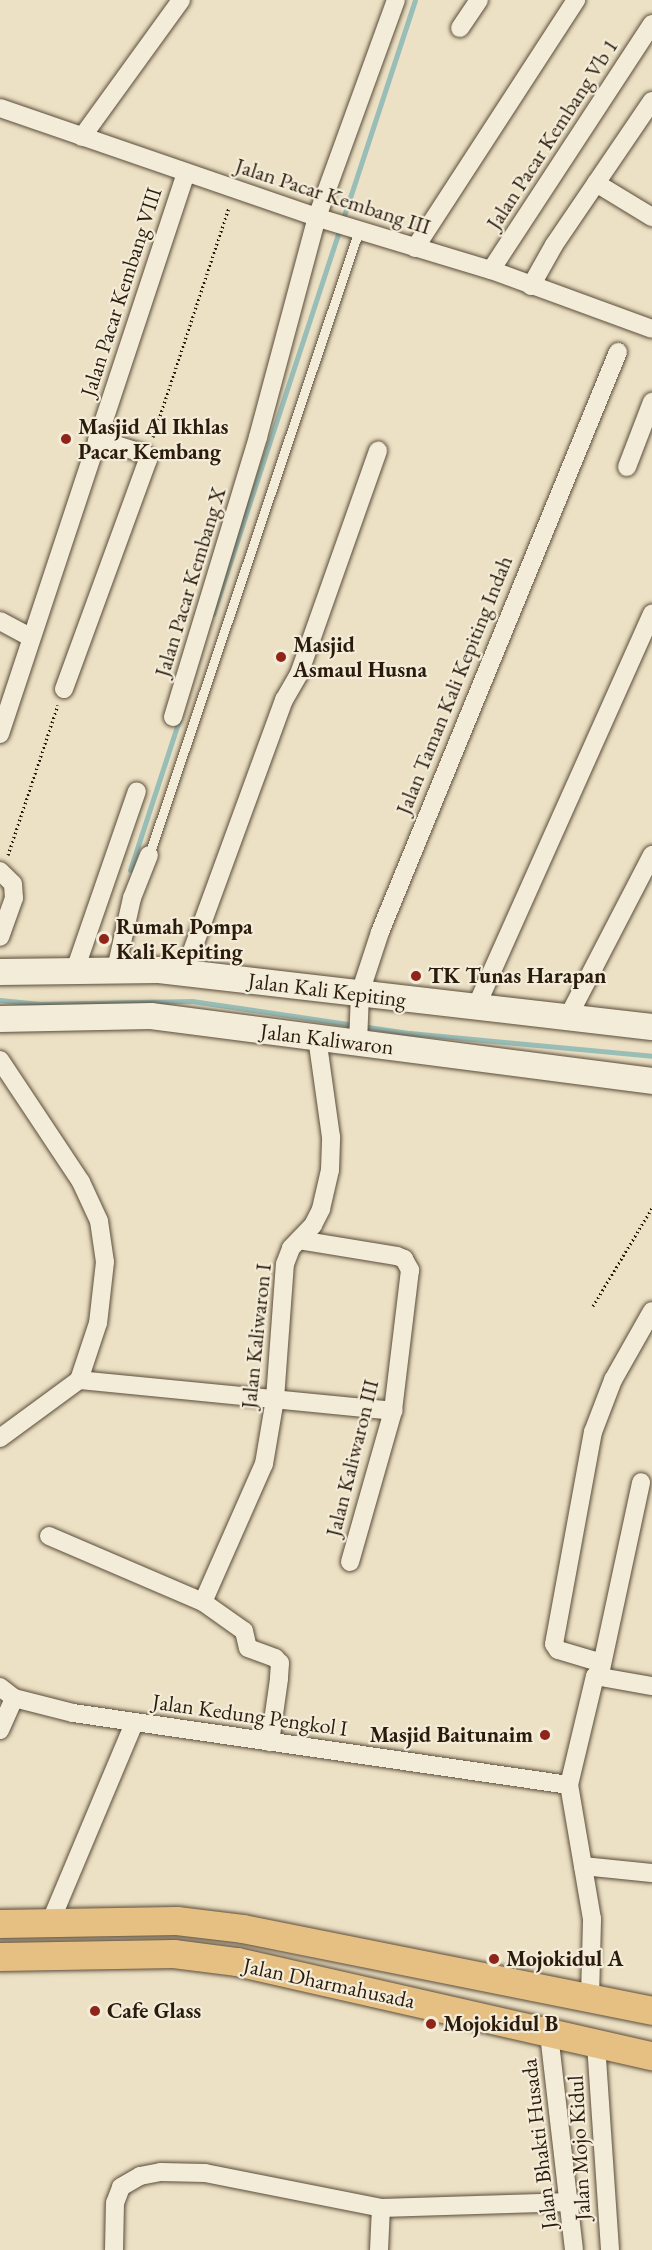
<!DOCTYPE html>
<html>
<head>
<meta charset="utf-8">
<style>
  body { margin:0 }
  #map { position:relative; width:652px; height:2250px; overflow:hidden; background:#ece1c4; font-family:"EB Garamond",serif }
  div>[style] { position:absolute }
  .stream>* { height:5px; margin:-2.5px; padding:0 2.5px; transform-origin:2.5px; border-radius:2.5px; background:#99bdb7 }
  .path>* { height:3px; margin-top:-1.5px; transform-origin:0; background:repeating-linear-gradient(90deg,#2b1b0c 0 1.5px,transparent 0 4.5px) }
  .roads { filter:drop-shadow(0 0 2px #5b4c3a) drop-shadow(0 0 2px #5b4c3a) }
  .lane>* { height:9px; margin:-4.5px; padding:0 4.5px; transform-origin:4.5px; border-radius:4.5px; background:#f3ecd9 }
  .street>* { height:18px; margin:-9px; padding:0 9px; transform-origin:9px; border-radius:9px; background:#f3ecd9 }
  .secondary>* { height:26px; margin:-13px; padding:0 13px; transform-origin:13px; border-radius:13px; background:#f3ecd9 }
  .primary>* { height:28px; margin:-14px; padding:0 14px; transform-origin:14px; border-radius:14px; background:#e6c082 }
  .dots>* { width:16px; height:16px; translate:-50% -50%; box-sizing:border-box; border:3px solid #f3ecd9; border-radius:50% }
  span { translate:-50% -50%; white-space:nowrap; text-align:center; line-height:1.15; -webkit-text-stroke:4.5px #f3ecd9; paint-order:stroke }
  .street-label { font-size:22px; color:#2b1b0c }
  .poi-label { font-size:22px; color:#2b1b0c; font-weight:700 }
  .left { translate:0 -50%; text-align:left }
  .right { translate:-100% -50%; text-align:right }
</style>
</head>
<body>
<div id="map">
  <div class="stream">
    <i style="left:213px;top:614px;width:646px;rotate:-71.79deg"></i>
    <i style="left:130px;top:870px;width:158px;rotate:-71.9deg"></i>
    <i style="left:0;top:1000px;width:40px;rotate:5.7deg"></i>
    <i style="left:40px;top:1004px;width:152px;rotate:-1.1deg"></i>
    <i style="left:192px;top:1001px;width:220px;rotate:8.4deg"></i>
    <i style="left:410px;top:1033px;width:243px;rotate:5.4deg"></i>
  </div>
  <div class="path">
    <i style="left:153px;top:437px;width:242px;rotate:-71.7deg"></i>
    <i style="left:8px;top:855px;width:158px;rotate:-71.6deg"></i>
    <i style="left:593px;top:1306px;width:114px;rotate:-59deg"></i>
  </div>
  <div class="roads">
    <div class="lane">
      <i style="left:149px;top:855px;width:659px;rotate:-71.43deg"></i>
    </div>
    <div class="street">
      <i style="left:460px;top:28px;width:34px;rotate:-56deg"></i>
      <i style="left:0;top:108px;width:341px;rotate:19deg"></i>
      <i style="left:322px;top:219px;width:177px;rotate:16.8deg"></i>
      <i style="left:491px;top:270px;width:171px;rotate:20.1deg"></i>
      <i style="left:82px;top:137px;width:169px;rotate:-54.1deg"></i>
      <i style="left:596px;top:183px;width:66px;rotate:31.3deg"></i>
      <i style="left:415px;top:248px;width:296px;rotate:-57deg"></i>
      <i style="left:491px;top:270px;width:294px;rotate:-56.8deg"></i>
      <i style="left:531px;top:286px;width:47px;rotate:-60.7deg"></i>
      <i style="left:554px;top:245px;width:174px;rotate:-55.8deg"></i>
      <i style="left:627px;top:467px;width:70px;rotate:-69deg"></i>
      <i style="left:0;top:621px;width:34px;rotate:28deg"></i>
      <i style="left:64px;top:689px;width:244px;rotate:-69.9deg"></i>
      <i style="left:148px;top:460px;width:7px;rotate:-117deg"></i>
      <i style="left:145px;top:454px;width:50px;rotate:-162.6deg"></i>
      <i style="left:173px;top:717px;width:293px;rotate:-73.1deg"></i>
      <i style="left:258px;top:437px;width:228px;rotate:-75deg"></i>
      <i style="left:317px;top:217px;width:231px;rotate:-70deg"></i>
      <i style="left:0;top:734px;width:591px;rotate:-71.66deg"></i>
      <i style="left:0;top:871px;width:18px;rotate:45deg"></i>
      <i style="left:13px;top:884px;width:14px;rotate:86deg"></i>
      <i style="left:14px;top:898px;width:41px;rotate:109.7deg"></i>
      <i style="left:116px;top:969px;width:73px;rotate:-77.3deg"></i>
      <i style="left:132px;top:898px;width:46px;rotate:-68.4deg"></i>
      <i style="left:75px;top:970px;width:189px;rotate:-70.9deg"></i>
      <i style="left:184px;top:973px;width:291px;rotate:-69.9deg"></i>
      <i style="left:284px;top:700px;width:30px;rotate:-60deg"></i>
      <i style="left:299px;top:674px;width:237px;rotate:-70.5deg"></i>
      <i style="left:476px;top:1007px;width:431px;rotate:-65.9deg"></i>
      <i style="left:567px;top:1019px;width:185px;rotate:-62.6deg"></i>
      <i style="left:358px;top:1043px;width:50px;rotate:-87.7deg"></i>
      <i style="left:360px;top:993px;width:64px;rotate:-71.8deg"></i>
      <i style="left:380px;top:932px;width:627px;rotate:-67.69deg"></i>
      <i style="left:0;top:1060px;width:146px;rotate:56.4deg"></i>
      <i style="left:81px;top:1182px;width:43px;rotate:65.2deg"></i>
      <i style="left:99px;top:1221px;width:41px;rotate:81.7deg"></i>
      <i style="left:105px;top:1262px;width:61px;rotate:96.5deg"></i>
      <i style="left:98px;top:1323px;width:60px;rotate:108.4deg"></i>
      <i style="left:79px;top:1380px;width:98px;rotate:143.7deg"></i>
      <i style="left:299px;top:1240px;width:99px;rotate:9.3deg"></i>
      <i style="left:397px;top:1256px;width:8px;rotate:23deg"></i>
      <i style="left:404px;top:1259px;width:13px;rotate:61deg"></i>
      <i style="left:410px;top:1270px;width:142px;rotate:96.9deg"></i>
      <i style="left:393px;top:1411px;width:157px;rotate:105.9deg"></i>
      <i style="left:79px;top:1380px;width:316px;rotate:5.6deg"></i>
      <i style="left:49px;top:1536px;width:168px;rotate:23.2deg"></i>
      <i style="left:203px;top:1602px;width:50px;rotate:35.3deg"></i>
      <i style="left:244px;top:1631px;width:17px;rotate:77deg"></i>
      <i style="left:248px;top:1648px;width:29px;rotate:20deg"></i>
      <i style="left:275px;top:1658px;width:7px;rotate:45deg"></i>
      <i style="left:280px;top:1663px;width:16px;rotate:94deg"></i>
      <i style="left:279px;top:1679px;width:64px;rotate:98.1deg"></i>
      <i style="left:203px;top:1602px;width:151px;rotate:-66.2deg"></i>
      <i style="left:264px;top:1464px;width:66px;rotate:-80.4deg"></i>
      <i style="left:275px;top:1399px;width:135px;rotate:-85.8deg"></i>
      <i style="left:285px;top:1264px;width:17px;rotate:-69deg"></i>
      <i style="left:291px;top:1248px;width:32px;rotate:-46deg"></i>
      <i style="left:313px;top:1225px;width:18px;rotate:-63deg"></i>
      <i style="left:321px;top:1209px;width:40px;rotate:-77deg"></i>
      <i style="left:330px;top:1170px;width:33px;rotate:-88deg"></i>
      <i style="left:331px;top:1137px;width:100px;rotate:-98deg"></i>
      <i style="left:602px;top:1663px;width:46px;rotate:-163.5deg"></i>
      <i style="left:558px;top:1650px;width:7px;rotate:-124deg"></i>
      <i style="left:554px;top:1644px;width:216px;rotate:-79.6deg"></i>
      <i style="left:593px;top:1432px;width:56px;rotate:-69deg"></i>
      <i style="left:613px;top:1380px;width:79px;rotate:-60.5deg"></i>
      <i style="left:600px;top:1674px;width:196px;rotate:-77.9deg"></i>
      <i style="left:0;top:1687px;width:18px;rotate:38deg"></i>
      <i style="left:14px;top:1698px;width:61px;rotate:14.3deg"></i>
      <i style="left:73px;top:1713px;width:501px;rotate:8.26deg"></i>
      <i style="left:0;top:1730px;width:35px;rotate:-66deg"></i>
      <i style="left:583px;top:1866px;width:69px;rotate:5.8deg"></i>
      <i style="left:50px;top:1923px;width:217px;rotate:-67.2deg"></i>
      <i style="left:590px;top:1997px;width:78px;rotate:-88.5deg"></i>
      <i style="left:592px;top:1919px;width:136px;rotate:-99.7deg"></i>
      <i style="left:569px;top:1785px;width:112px;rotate:-76.6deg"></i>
      <i style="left:595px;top:1676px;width:58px;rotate:10deg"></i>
      <i style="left:549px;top:2034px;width:217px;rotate:83.4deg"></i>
      <i style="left:596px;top:2044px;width:206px;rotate:86.1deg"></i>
      <i style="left:114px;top:2250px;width:47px;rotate:-88.8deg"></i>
      <i style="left:115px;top:2203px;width:17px;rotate:-69deg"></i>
      <i style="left:121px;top:2187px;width:22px;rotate:-30deg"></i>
      <i style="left:140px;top:2176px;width:21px;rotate:-11deg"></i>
      <i style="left:161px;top:2172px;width:44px;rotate:1.3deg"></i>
      <i style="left:205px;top:2173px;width:179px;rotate:11.2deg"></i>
      <i style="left:381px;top:2208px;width:191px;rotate:-1.8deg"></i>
      <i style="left:379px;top:2250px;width:42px;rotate:-87.3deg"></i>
    </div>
    <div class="secondary">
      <i style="left:0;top:972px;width:159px;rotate:-0.7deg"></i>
      <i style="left:159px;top:970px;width:496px;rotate:6.6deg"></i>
      <i style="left:0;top:1019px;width:151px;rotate:-1.1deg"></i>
      <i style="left:151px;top:1016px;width:505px;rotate:7.39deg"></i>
    </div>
    <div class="primary">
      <i style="left:0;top:1924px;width:177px;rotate:-1deg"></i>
      <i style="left:177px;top:1921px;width:66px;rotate:6.9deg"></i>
      <i style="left:243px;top:1929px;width:417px;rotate:11.3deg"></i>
      <i style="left:0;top:1957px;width:174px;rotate:-1deg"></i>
      <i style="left:174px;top:1954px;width:64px;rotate:7.2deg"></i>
      <i style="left:237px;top:1962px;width:426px;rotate:12.8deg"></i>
    </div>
  </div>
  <div class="dots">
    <i style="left:66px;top:439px;background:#8f2418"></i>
    <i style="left:281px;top:657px;background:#8f2418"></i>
    <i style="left:104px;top:939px;background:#8f2418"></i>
    <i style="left:416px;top:976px;background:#8f2418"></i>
    <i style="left:545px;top:1735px;background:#8f2418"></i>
    <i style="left:494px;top:1959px;background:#8f2418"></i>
    <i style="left:95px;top:2011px;background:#8f2418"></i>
    <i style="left:431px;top:2024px;background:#8f2418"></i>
  </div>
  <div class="street-label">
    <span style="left:552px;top:134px;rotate:-57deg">Jalan Pacar Kembang Vb 1</span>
    <span style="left:333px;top:196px;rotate:18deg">Jalan Pacar Kembang III</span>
    <span style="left:121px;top:292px;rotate:-72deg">Jalan Pacar Kembang VIII</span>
    <span style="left:190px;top:582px;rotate:-73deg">Jalan Pacar Kembang X</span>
    <span style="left:454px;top:685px;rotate:-68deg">Jalan Taman Kali Kepiting Indah</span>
    <span style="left:327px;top:990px;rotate:7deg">Jalan Kali Kepiting</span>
    <span style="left:327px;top:1039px;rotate:7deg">Jalan Kaliwaron</span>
    <span style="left:256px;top:1336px;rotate:-84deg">Jalan Kaliwaron I</span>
    <span style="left:352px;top:1458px;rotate:-76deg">Jalan Kaliwaron III</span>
    <span style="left:250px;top:1715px;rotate:8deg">Jalan Kedung Pengkol I</span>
    <span style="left:329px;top:1983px;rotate:12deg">Jalan Dharmahusada</span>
    <span style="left:539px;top:2144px;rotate:-97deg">Jalan Bhakti Husada</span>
    <span style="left:579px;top:2148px;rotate:-93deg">Jalan Mojo Kidul</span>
  </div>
  <div class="poi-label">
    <span class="left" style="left:78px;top:439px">Masjid Al Ikhlas<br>Pacar Kembang</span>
    <span class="left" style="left:293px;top:657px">Masjid<br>Asmaul Husna</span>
    <span class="left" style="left:116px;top:939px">Rumah Pompa<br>Kali Kepiting</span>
    <span class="left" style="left:428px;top:976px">TK Tunas Harapan</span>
    <span class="right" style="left:533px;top:1735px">Masjid Baitunaim</span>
    <span class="left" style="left:506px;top:1959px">Mojokidul A</span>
    <span class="left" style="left:107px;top:2011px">Cafe Glass</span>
    <span class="left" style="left:443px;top:2024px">Mojokidul B</span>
  </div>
</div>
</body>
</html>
